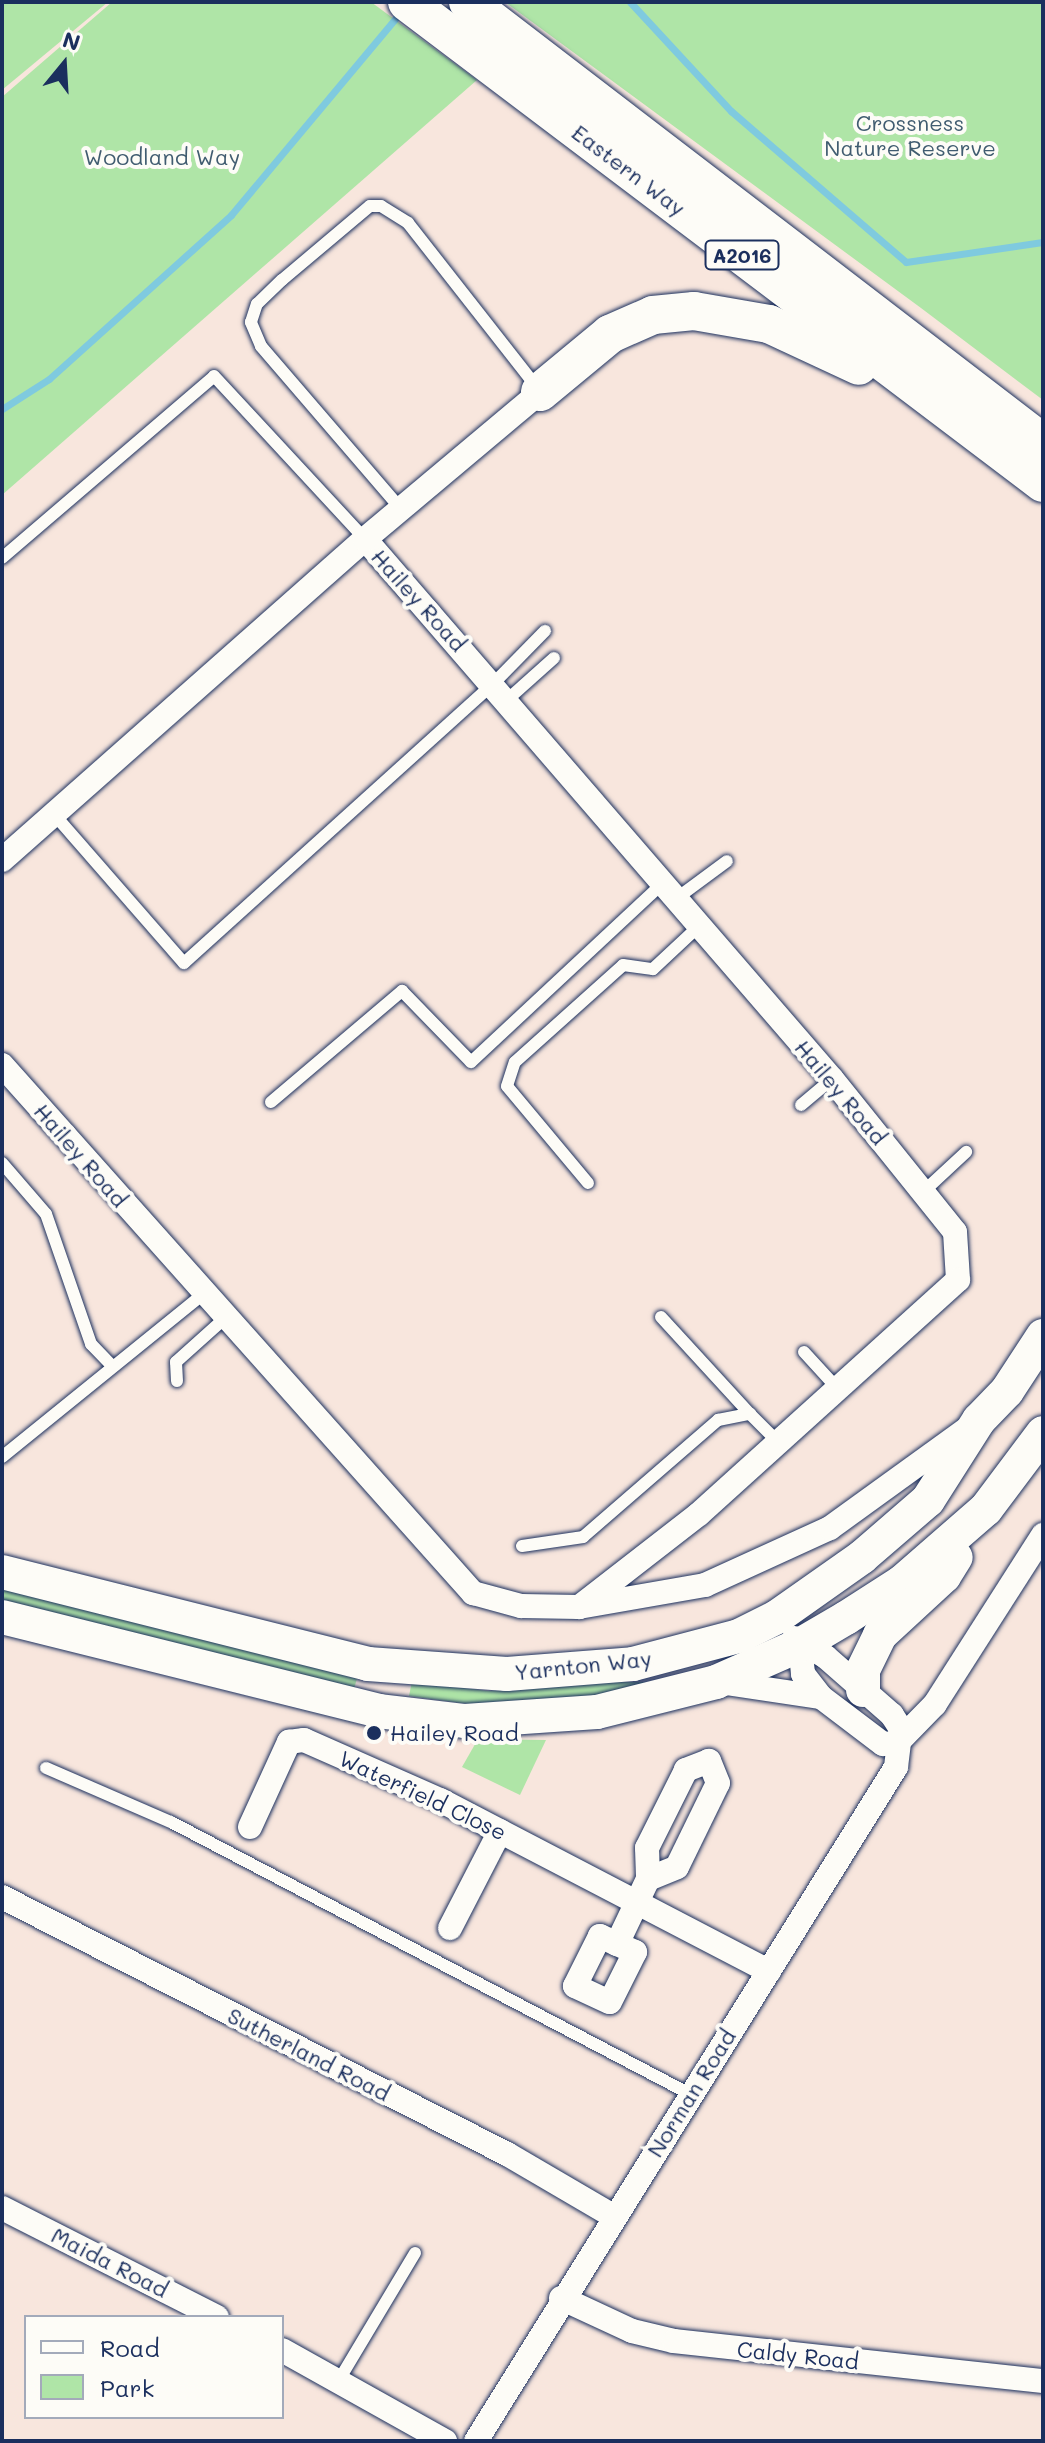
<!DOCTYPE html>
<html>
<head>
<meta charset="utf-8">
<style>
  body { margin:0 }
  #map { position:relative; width:1045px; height:2443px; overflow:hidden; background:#f8e6dd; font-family:Mali,sans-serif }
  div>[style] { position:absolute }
  .green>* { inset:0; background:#afe5a7 }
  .stream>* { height:7px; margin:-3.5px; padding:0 3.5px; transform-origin:3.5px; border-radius:3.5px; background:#7fcadf }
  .roads { filter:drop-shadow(0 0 2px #1b2f5e) drop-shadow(0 0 2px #1b2f5e) }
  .lane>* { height:12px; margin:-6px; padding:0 6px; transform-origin:6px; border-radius:6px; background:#fdfcf7 }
  .street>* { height:24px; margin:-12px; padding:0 12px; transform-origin:12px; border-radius:12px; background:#fdfcf7 }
  .secondary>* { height:34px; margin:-17px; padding:0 17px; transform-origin:17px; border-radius:17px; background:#fdfcf7 }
  .primary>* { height:38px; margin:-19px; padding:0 19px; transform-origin:19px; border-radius:19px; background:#fdfcf7 }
  .dots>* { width:22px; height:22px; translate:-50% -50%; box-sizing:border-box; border:4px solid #fdfcf7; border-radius:50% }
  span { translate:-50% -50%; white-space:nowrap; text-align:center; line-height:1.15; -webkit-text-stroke:8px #fdfcf7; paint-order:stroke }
  .shield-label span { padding:2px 6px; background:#fdfcf7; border:2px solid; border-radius:6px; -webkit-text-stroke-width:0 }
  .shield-label { font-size:20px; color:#1b2f5e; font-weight:700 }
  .park-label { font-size:22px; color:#405c70 }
  .street-label { font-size:22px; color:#1b2f5e }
  .poi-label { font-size:22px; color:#1b2f5e }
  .left { translate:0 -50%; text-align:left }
  .frame { position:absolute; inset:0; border:4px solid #1b2f5e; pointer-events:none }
  .legend { position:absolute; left:24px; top:2315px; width:260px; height:104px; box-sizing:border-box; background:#fdfcf7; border:2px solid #a3aaba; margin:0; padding:10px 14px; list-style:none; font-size:24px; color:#1b2f5e }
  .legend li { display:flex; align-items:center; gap:16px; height:40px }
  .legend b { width:40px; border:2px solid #a3aaba }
  .north { position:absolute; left:24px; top:24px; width:80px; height:80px; -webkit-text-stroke:6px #fdfcf7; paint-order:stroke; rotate:18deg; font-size:22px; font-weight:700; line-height:32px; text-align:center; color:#1b2f5e }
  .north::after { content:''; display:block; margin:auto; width:28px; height:36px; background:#1b2f5e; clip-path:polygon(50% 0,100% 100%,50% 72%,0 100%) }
</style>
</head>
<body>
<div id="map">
  <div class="green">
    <i style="clip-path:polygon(2px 2px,108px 2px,2px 90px)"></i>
    <i style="clip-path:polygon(112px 2px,371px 2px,477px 80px,2px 495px,2px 97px)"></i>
    <i style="clip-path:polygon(505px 2px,1043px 2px,1043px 400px,921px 308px)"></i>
    <i style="clip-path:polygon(2px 1585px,358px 1675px,354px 1689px,144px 1638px,2px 1600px)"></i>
    <i style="clip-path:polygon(412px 1681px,488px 1691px,589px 1682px,671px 1682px,612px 1696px,468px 1704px,409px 1696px)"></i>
    <i style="clip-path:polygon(478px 1739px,546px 1740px,520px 1795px,462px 1767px)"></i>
  </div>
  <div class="stream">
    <i style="left:630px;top:2px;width:149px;rotate:47.2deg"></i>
    <i style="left:731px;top:111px;width:231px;rotate:40.8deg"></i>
    <i style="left:906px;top:262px;width:138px;rotate:-8.3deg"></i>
    <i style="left:2px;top:409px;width:56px;rotate:-32.6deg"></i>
    <i style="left:49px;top:379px;width:245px;rotate:-42deg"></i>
    <i style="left:231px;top:215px;width:265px;rotate:-50.1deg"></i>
  </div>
  <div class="roads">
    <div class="lane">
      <i style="left:401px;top:509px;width:215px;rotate:-130.7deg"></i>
      <i style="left:261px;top:346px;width:26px;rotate:-113deg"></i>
      <i style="left:251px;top:322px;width:19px;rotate:-72deg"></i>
      <i style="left:257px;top:304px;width:35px;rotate:-44deg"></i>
      <i style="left:282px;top:280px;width:115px;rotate:-40.1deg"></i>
      <i style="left:370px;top:206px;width:11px"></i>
      <i style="left:381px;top:206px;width:32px;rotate:32deg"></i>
      <i style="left:408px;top:223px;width:212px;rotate:51.9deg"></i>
      <i style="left:2px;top:558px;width:279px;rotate:-40.6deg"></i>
      <i style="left:214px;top:376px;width:222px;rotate:47.2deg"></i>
      <i style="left:507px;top:700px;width:63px;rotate:-41.8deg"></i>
      <i style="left:53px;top:813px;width:199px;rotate:48.9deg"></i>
      <i style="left:184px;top:963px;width:418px;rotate:-42.1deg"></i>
      <i style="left:494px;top:683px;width:73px;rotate:-45.6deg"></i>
      <i style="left:677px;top:898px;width:62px;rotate:-36.5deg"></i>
      <i style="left:271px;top:1102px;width:172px;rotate:-40.3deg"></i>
      <i style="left:402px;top:991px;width:99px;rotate:45.8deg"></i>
      <i style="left:471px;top:1062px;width:264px;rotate:-43deg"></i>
      <i style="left:801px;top:1105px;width:40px;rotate:-40deg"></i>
      <i style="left:2px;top:1163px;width:67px;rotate:49.2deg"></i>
      <i style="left:46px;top:1214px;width:138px;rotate:70.9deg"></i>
      <i style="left:91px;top:1344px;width:30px;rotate:46deg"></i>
      <i style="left:588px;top:1183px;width:126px;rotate:-129.9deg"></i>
      <i style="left:507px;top:1086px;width:25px;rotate:-72deg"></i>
      <i style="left:515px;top:1062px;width:145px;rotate:-41.9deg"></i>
      <i style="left:623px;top:965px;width:30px;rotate:8deg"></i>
      <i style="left:653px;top:969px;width:64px;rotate:-43.1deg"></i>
      <i style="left:923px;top:1192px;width:59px;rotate:-42.9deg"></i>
      <i style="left:661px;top:1317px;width:132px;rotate:47.5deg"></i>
      <i style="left:804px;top:1352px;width:49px;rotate:47.5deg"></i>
      <i style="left:177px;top:1381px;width:19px;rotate:-93deg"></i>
      <i style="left:176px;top:1362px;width:64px;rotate:-41.9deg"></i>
      <i style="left:2px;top:1457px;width:259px;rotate:-39deg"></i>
      <i style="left:522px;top:1546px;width:62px;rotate:-8.4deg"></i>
      <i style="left:583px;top:1537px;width:179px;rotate:-40.9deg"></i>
      <i style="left:718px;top:1420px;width:33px;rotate:-11deg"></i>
      <i style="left:750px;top:1414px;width:41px;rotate:45deg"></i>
      <i style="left:46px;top:1768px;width:136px;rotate:23.4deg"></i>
      <i style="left:171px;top:1822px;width:586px;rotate:27.66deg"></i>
      <i style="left:339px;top:2380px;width:148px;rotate:-59.1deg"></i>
    </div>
    <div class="street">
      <i style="left:365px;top:539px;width:714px;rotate:49.15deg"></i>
      <i style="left:832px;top:1079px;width:196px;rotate:51.2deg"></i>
      <i style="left:955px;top:1232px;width:48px;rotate:86.4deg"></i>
      <i style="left:958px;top:1280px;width:349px;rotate:137.9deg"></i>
      <i style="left:699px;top:1514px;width:152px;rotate:142.2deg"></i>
      <i style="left:2px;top:860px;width:485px;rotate:-41.5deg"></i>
      <i style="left:365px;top:539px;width:229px;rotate:-40deg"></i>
      <i style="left:2px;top:1065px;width:708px;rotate:48.27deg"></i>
      <i style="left:473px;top:1593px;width:50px;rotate:15.2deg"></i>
      <i style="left:521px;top:1606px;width:58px;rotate:1deg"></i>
      <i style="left:579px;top:1607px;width:128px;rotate:-9.9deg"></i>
      <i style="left:705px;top:1585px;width:137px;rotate:-24.5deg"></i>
      <i style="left:830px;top:1528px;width:169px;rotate:-35.9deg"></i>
      <i style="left:800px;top:1645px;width:29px;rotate:84deg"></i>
      <i style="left:803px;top:1674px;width:29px;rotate:52deg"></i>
      <i style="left:719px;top:1682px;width:103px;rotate:8.4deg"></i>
      <i style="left:821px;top:1697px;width:78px;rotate:37.2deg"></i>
      <i style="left:883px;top:1744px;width:14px;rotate:-4deg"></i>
      <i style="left:897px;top:1743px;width:54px;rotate:-45.7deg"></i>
      <i style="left:935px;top:1704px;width:201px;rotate:-57.4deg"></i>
      <i style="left:250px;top:1827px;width:94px;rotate:-65.4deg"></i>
      <i style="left:289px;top:1742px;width:15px;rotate:-8deg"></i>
      <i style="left:304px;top:1740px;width:149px;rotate:23.8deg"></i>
      <i style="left:440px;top:1800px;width:371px;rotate:27.5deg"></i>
      <i style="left:2px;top:1897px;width:567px;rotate:26.97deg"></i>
      <i style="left:507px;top:2154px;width:123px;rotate:30.3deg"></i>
      <i style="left:450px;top:1928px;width:109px;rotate:-62.7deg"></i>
      <i style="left:617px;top:1944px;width:19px;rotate:-155deg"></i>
      <i style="left:600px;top:1936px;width:56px;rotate:116.6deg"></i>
      <i style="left:575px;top:1986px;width:38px;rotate:25deg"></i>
      <i style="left:610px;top:2002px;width:56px;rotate:-63.4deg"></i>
      <i style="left:635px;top:1952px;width:20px;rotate:-156deg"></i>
      <i style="left:617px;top:1944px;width:72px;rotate:-64.5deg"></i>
      <i style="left:648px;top:1879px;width:31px;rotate:-22deg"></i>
      <i style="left:677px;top:1867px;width:93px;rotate:-64deg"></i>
      <i style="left:718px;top:1783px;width:24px;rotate:-112deg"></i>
      <i style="left:709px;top:1761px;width:25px;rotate:159deg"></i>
      <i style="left:686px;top:1770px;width:87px;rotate:116.6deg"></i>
      <i style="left:647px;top:1848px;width:31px;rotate:88deg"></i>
      <i style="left:2px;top:2208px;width:241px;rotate:26.9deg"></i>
      <i style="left:561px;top:2298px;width:78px;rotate:24.9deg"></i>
      <i style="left:632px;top:2331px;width:43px;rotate:13.4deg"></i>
      <i style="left:674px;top:2341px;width:371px;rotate:6.2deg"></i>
      <i style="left:282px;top:2350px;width:187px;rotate:29.2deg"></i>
      <i style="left:476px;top:2441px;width:794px;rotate:-58.07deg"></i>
      <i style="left:896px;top:1767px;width:38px;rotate:-83deg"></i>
      <i style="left:901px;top:1729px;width:17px;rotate:-123deg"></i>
      <i style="left:892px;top:1715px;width:88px;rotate:-138.7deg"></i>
      <i style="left:826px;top:1657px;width:37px;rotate:-149deg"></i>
    </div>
    <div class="secondary">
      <i style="left:2px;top:1572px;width:377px;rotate:14.1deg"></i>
      <i style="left:368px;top:1664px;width:139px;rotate:4.1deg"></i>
      <i style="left:507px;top:1674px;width:126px;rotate:-4.5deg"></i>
      <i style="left:633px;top:1664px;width:110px;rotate:-14.8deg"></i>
      <i style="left:739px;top:1636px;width:42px;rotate:-26.6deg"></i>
      <i style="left:777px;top:1617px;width:104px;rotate:-35.2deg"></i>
      <i style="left:862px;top:1557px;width:87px;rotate:-40.8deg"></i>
      <i style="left:928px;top:1500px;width:95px;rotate:-57.5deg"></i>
      <i style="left:979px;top:1420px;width:40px;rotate:-46deg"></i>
      <i style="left:1007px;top:1391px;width:66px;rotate:-56.8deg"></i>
      <i style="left:2px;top:1617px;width:388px;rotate:14deg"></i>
      <i style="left:378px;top:1711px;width:88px;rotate:6.6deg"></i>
      <i style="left:465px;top:1721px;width:132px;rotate:-3.9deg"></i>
      <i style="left:597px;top:1712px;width:123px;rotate:-14.1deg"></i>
      <i style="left:716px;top:1682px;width:92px;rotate:-23.8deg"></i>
      <i style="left:800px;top:1645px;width:53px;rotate:-30.4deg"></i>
      <i style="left:846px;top:1618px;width:67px;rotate:-32.7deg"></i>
      <i style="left:902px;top:1582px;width:111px;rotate:-41deg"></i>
      <i style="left:986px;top:1509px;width:95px;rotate:-53.1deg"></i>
      <i style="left:863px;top:1690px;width:20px;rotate:-90deg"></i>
      <i style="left:863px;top:1670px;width:39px;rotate:-64deg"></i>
      <i style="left:880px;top:1635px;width:87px;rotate:-42.7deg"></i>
      <i style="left:944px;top:1576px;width:22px;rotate:-58deg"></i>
    </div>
    <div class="primary">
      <i style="left:407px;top:2px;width:797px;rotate:37.1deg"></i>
      <i style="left:468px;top:2px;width:725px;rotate:37.49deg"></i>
      <i style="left:540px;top:392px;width:91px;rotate:-39.6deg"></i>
      <i style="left:610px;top:334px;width:47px;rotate:-23.8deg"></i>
      <i style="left:653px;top:315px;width:41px;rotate:-5.6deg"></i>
      <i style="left:694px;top:311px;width:76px;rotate:9.8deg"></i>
      <i style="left:769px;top:324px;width:99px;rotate:25deg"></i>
    </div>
  </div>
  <div class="dots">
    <i style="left:374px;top:1733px;background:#1b2f5e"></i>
  </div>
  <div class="shield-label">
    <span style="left:742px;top:255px">A2016</span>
  </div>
  <div class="park-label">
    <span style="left:910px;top:135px">Crossness<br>Nature Reserve</span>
    <span style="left:162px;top:157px">Woodland Way</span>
  </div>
  <div class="street-label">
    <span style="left:629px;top:170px;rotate:37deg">Eastern Way</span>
    <span style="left:419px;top:600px;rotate:48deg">Hailey Road</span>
    <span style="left:841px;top:1092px;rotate:50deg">Hailey Road</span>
    <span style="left:81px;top:1155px;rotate:49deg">Hailey Road</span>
    <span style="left:583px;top:1665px;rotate:-6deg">Yarnton Way</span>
    <span style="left:423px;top:1795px;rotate:25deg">Waterfield Close</span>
    <span style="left:309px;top:2054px;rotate:27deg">Sutherland Road</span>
    <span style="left:691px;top:2093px;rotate:-58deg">Norman Road</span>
    <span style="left:110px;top:2262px;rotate:27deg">Maida Road</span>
    <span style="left:798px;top:2355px;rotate:6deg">Caldy Road</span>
  </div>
  <div class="poi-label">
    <span class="left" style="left:390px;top:1733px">Hailey Road</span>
  </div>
  <div class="frame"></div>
  <ul class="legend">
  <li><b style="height:10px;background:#fdfcf7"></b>Road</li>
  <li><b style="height:22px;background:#afe5a7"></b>Park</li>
  </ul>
  <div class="north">N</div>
</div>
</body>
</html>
